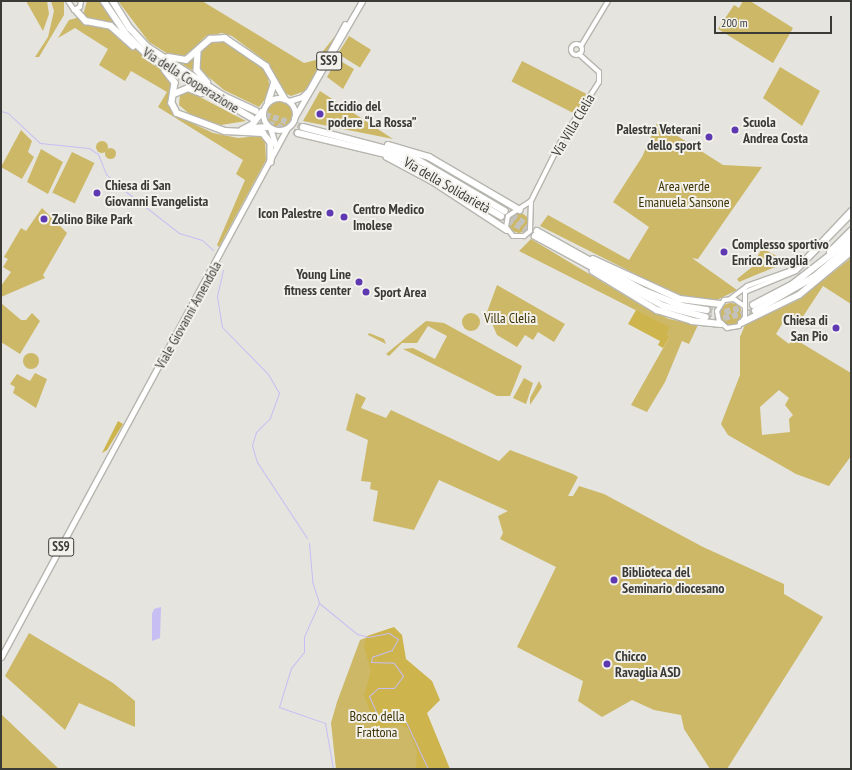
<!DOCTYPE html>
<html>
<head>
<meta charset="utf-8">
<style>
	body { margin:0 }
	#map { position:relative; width:852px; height:770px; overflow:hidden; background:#e5e4de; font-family:"PT Sans Narrow",sans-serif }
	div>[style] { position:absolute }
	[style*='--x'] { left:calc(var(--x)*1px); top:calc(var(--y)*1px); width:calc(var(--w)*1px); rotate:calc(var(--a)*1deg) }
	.green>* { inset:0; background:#ccb867; transform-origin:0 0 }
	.round { border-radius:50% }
	.forest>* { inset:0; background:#cdb44c }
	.water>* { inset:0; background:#c7bef4 }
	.stream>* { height:1px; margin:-0.5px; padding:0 0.5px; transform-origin:0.5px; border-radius:0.5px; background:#c7bef4 }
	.trunk-tunnel>* { height:5.5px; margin-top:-2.75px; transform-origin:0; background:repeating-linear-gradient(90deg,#c3c2bd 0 5.5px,transparent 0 8.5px) }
	.roads { filter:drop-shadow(1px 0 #b6b5af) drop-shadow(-1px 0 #b6b5af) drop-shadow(0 1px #b6b5af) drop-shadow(0 -1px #b6b5af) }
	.tertiary>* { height:4px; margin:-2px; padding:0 2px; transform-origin:2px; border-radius:2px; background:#fff }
	.tertiary>.ring { margin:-2px; padding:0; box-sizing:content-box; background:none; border:4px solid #fff; border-radius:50% }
	.primary>* { height:5px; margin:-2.5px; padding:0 2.5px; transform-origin:2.5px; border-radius:2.5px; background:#fff }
	.primary>.ring { margin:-2.5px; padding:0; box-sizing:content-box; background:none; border:5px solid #fff; border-radius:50% }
	.trunk>* { height:5.5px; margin:-2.75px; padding:0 2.75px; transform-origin:2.75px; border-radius:2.75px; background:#fff }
	.dots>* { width:11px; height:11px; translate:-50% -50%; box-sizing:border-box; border:2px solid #f3f1eb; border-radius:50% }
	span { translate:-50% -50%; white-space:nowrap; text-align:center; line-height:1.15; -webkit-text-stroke:4px #f3f1eb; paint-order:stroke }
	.shield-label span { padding:1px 3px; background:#f3f1eb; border:1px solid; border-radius:3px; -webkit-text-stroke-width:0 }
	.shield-label { font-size:13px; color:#3a3a37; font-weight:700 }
	.street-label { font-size:14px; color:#3a3a37 }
	.poi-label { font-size:14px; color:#3a3a37; font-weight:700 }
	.left { translate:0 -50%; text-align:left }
	.right { translate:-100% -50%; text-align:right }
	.park-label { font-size:14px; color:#3e3406 }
	.frame { position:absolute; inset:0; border:2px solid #3a3a37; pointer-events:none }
	.scale { position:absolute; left:714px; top:16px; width:118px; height:18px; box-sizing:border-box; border:2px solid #3a3a37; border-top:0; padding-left:5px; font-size:12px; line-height:14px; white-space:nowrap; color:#3a3a37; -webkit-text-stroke:3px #f3f1eb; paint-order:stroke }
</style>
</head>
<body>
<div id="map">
	<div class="green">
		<div style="clip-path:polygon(26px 1px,47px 1px,49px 14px,43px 31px)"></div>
		<div style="clip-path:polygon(51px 1px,64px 1px,64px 15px,39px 57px,35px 57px,48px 37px,54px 11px)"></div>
		<div style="clip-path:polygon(87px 1px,99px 1px,117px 28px,109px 21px,92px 21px,83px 15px)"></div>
		<div style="clip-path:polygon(108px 1px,138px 40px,206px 89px,145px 49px)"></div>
		<div style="clip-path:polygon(118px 1px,202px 1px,304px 63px,316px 60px,339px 31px,305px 91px,291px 96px,283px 92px,268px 63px,232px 36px,222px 33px,206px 36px,187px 55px,173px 57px,149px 42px)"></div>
		<div style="clip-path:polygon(743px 1px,750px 1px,793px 28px,773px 63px,718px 29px,734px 5px,739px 8px)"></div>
		<div style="clip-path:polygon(80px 17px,86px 24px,109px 28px,164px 72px,172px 82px,168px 101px,175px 115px,213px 133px,238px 138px,260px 136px,265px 140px,266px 160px,219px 247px,217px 245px,245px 180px,236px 174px,243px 160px,158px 107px,167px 92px,131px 71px,125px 81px,99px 65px,108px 49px,75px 28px,58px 38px,69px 20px)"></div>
		<div style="left:349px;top:36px;width:26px;height:21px;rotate:32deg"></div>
		<div style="clip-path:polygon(224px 40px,266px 70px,271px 92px,259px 107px,224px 90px,199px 69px,201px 53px,209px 42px)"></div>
		<div style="clip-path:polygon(195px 57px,197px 73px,180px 63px,188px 61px)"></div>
		<div style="clip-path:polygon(337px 59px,354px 69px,343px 89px,327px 77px)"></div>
		<div style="left:522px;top:61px;width:72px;height:23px;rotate:27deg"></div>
		<div style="clip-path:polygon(780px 67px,820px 91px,802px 126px,763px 98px)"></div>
		<div style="clip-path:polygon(320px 91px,393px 139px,303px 121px)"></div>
		<div style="clip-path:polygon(186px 92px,196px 95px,246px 121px,221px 125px,192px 116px,179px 105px,180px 95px)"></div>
		<div class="round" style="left:266px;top:101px;width:26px;height:26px"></div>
		<div style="clip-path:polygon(657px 123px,723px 165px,762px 167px,698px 259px,692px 258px,737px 290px,717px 300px,691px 300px,675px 294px,540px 226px,548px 215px,629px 260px,649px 227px,613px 202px,642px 157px)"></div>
		<div style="clip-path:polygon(21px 130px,32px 141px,28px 152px,34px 157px,22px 179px,1px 167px)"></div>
		<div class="round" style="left:96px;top:141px;width:12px;height:12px"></div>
		<div class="round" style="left:104.5px;top:147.5px;width:11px;height:11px"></div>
		<div style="clip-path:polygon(41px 149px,63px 162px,48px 194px,27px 182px)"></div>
		<div style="left:72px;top:152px;width:25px;height:45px;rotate:26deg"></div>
		<div style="clip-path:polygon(42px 208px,67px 233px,43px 275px,45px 278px,1px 297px,1px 286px,11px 272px,3px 267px,8px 259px,4px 257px,21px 228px,26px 231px)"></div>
		<div class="round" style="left:509px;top:213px;width:20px;height:20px"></div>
		<div style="clip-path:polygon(531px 239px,644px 307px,669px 319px,698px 325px,689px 344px,682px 341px,665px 382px,647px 412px,631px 405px,670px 336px,665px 334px,669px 327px,519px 251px)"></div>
		<div style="clip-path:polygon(762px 248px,787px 262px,739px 282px,737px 279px,752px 267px)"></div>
		<div style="clip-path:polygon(evenodd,851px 258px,851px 304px,823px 286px,800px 321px,790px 316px,785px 319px,776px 334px,789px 344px,793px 338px,851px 373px,851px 456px,829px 486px,796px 474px,728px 435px,721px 424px,740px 375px,740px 337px,745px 325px,798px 300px,851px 258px,779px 390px,789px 398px,785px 405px,793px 415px,789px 419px,790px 432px,762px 435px,760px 407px,779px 390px)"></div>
		<div style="clip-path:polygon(497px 285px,565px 324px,554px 342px,538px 332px,533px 340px,525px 335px,517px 347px,497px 335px,487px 312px)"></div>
		<div style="clip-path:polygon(1px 303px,21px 320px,26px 320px,32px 313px,40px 321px,20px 354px,1px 342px)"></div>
		<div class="round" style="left:720px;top:303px;width:22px;height:22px"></div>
		<div class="round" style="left:462px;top:313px;width:18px;height:18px"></div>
		<div style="clip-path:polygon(426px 321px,444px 323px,522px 366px,510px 396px,497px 396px,403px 349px,413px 348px,435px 359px,447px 336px,428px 326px,417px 343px,402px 343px,389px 356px,386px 354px)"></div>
		<div style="clip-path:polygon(369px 333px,384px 339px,386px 344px,368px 335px)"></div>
		<div class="round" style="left:23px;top:353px;width:16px;height:16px"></div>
		<div style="clip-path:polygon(35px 373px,47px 379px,36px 408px,13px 393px,15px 387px,10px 384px,17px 374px,30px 381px)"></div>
		<div style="clip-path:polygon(524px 378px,533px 383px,526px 404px,513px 398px)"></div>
		<div style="clip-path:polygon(539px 381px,542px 387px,530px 405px,530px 398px)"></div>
		<div style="clip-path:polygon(356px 393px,366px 398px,361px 408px,386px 418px,391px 410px,499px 461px,510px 450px,573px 474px,578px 477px,568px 496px,573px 496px,579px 486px,604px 494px,703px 547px,784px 584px,784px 594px,823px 617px,727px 769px,710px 769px,684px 729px,681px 715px,654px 710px,632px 700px,602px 717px,578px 701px,583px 681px,517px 647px,556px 567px,500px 539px,503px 533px,498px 516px,508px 511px,439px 480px,414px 530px,373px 521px,378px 491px,370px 489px,371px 482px,361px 481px,368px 440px,346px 430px)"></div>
		<div style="clip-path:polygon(383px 631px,400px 651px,442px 769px,336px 769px,331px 723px,337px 702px,360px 640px)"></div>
		<div style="clip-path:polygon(29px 633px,113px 683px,135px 701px,135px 727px,79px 703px,65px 730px,5px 676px)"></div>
		<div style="clip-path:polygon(1px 714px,59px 769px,1px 769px)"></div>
	</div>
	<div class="forest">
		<div style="clip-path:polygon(636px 310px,670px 327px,666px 334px,670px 336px,663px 348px,658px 345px,660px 341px,628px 324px)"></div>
		<div style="clip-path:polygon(118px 421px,123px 424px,107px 450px,102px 453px)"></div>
		<div style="clip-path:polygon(394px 627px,402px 635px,406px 659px,432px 681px,440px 700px,427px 713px,450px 769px,416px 769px,417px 751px,408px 729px,401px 725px,375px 728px,370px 723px,371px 713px,364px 696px,371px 671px,364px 646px,367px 636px)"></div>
	</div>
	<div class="water">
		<div class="round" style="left:361px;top:287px;width:10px;height:10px"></div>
		<div style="clip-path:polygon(161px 607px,160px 638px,152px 641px,152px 614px,154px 609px)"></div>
	</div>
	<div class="stream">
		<div style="--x:1;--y:111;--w:7;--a:16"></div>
		<div style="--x:8;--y:113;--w:44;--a:43.2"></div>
		<div style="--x:40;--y:143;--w:49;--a:5.8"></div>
		<div style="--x:89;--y:148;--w:11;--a:34"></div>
		<div style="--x:98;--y:154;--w:22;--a:68"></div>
		<div style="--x:106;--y:174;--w:19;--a:43"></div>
		<div style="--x:120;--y:187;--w:75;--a:37.9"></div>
		<div style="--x:179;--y:233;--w:24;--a:17"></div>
		<div style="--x:202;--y:240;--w:15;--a:42"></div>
		<div style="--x:223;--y:270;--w:27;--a:103"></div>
		<div style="--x:217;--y:296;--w:31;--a:81"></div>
		<div style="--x:222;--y:327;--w:66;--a:45.6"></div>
		<div style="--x:268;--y:374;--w:22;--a:60"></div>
		<div style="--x:279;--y:393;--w:27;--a:110"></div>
		<div style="--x:270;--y:418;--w:20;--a:135"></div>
		<div style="--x:256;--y:432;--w:14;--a:107"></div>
		<div style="--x:252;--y:445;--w:18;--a:74"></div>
		<div style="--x:257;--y:462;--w:91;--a:56.7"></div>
		<div style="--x:309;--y:543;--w:38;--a:85"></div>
		<div style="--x:312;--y:581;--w:23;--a:72"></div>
		<div style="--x:319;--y:603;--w:49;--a:39.2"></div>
		<div style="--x:357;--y:634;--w:11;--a:15"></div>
		<div style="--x:368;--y:637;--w:21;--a:-11"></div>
		<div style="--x:389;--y:633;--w:11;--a:34"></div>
		<div style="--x:398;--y:639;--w:13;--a:119"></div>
		<div style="--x:392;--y:650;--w:21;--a:161"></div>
		<div style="--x:372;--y:657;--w:5;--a:101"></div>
		<div style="--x:371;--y:662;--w:23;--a:2"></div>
		<div style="--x:394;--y:663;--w:16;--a:55"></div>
		<div style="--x:403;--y:676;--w:15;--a:127"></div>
		<div style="--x:394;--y:688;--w:16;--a:180"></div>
		<div style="--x:378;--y:688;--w:12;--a:138"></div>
		<div style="--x:369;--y:696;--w:27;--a:66"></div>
		<div style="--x:380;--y:721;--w:26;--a:2"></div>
		<div style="--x:406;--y:722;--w:52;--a:64.9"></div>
		<div style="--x:319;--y:603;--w:36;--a:114"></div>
		<div style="--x:304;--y:636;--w:16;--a:90"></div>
		<div style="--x:304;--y:652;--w:21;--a:129"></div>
		<div style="--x:291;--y:668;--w:41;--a:107.1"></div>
		<div style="--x:279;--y:707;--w:49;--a:19.2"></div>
		<div style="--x:325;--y:723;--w:47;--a:80.1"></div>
	</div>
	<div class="trunk-tunnel">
		<div style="--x:257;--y:112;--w:48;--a:18.1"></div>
		<div style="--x:253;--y:118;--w:47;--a:18.4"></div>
		<div style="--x:505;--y:211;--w:38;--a:32"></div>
		<div style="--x:501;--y:216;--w:39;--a:30"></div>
		<div style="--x:707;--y:310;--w:18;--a:6"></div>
		<div style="--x:725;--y:312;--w:29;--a:-14"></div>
		<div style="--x:706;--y:317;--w:18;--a:3"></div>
		<div style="--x:724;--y:318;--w:32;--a:-13"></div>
	</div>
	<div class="roads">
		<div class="tertiary">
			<div style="--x:68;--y:1;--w:11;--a:56"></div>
			<div style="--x:74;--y:10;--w:7;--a:-27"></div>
			<div style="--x:80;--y:7;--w:6;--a:-81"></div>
			<div class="ring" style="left:570.5px;top:43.5px;width:7px;height:7px"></div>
			<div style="--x:581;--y:46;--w:52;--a:-59"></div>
			<div style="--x:531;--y:201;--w:30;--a:92"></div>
			<div style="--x:530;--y:231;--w:8;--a:140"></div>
			<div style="--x:524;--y:236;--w:11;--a:180"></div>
			<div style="--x:513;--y:236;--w:11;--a:-128"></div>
			<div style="--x:506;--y:227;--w:11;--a:-80"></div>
			<div style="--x:508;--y:216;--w:27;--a:-33"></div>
			<div style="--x:531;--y:201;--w:67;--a:-63.4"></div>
			<div style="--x:561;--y:141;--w:70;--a:-57.2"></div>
			<div style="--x:599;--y:82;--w:10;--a:-90"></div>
			<div style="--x:599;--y:72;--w:27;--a:-138"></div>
			<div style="--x:803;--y:261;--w:70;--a:-46.7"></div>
			<div style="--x:730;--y:299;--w:21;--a:-37"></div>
			<div style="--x:747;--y:286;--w:48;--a:-19.6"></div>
			<div style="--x:744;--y:306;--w:12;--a:-145"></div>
			<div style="--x:734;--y:299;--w:10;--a:174"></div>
			<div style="--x:724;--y:300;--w:13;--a:122"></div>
			<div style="--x:717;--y:311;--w:10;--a:79"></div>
			<div style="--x:719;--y:321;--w:11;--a:41"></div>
			<div style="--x:727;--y:328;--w:12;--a:-9"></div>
			<div style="--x:739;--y:326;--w:11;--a:-56"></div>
			<div style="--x:745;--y:317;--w:25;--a:-90"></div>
			<div style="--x:745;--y:292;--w:55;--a:-22.4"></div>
			<div style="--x:796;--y:271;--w:78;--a:-45.5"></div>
		</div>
		<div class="primary">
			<div class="ring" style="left:263px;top:98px;width:27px;height:27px"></div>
			<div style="--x:289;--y:101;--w:14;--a:-17"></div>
			<div style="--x:302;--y:97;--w:10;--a:-45"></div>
			<div style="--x:309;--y:90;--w:75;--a:-61.4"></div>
			<div style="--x:294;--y:118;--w:135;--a:-59.8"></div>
			<div style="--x:270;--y:128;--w:20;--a:72"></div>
			<div style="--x:1;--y:657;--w:601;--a:-61.6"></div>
		</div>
		<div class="trunk">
			<div style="--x:104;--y:1;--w:41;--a:55.9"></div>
			<div style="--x:127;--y:35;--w:33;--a:44"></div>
			<div style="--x:151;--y:58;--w:117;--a:30.7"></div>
			<div style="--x:113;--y:1;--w:32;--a:58"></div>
			<div style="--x:130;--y:28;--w:26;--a:47"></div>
			<div style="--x:148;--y:47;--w:90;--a:32.8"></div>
			<div style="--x:224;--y:96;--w:35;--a:25"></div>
			<div style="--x:76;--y:10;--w:15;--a:48"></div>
			<div style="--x:86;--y:21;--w:25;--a:11"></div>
			<div style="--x:111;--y:26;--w:30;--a:42"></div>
			<div style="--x:198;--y:52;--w:18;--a:93"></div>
			<div style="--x:197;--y:70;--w:16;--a:50"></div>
			<div style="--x:168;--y:57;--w:18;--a:9"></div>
			<div style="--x:186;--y:60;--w:32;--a:-41"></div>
			<div style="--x:210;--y:39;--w:15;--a:-4"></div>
			<div style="--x:225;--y:38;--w:50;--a:34.3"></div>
			<div style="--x:266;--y:66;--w:38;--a:60"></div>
			<div style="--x:165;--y:70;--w:16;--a:52"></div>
			<div style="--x:175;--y:83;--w:20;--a:99"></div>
			<div style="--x:172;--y:103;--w:11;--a:63"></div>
			<div style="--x:177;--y:113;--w:51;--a:20.6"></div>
			<div style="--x:225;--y:131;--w:38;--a:3"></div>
			<div style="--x:263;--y:133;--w:13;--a:51"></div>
			<div style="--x:271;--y:143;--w:19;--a:90"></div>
			<div style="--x:174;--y:94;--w:15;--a:-23"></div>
			<div style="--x:188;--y:88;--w:14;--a:21"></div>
			<div style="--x:268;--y:102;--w:19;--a:-72"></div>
			<div style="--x:303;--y:127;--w:111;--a:14.7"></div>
			<div style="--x:410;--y:155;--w:110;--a:30.5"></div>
			<div style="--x:250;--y:128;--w:18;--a:-3"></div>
			<div style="--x:242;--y:130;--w:11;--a:-27"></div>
			<div style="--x:252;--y:125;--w:16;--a:-52"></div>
			<div style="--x:298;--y:133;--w:107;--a:13.5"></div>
			<div style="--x:402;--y:158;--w:115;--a:30.4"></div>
			<div style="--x:388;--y:145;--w:43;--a:16.3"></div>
			<div style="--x:429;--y:157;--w:105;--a:30.2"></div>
			<div style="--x:387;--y:157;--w:53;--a:28"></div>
			<div style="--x:434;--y:182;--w:87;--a:33.3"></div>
			<div style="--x:537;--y:231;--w:124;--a:29.1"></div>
			<div style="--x:645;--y:291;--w:40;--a:22"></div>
			<div style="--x:682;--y:306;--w:25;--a:9"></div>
			<div style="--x:535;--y:236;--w:147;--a:28.5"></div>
			<div style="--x:664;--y:306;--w:43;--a:14.7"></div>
			<div style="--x:830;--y:252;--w:30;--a:-45"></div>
			<div style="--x:593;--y:259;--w:96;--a:24.7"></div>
			<div style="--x:680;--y:299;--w:40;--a:7.1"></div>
			<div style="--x:593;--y:271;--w:75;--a:31.4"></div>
			<div style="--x:657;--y:310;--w:37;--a:17"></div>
			<div style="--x:692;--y:321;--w:29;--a:6"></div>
			<div style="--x:753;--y:305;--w:45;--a:-27.7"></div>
			<div style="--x:793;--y:284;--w:73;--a:-37.8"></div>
			<div style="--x:755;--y:311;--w:68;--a:-30"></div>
			<div style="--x:814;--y:277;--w:49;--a:-40.9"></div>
			<div style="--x:741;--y:323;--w:64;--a:-25.8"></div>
			<div style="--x:799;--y:295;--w:67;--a:-39.6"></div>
		</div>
	</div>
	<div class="dots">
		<div style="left:320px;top:114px;background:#5e39b1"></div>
		<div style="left:735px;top:130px;background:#5e39b1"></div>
		<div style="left:709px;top:137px;background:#5e39b1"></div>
		<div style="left:97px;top:193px;background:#5e39b1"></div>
		<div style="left:330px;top:213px;background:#5e39b1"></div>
		<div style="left:344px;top:217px;background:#5e39b1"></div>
		<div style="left:44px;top:219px;background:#5e39b1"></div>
		<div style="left:724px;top:252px;background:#5e39b1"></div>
		<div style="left:359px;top:282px;background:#5e39b1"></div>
		<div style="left:366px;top:292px;background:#5e39b1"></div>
		<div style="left:836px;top:328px;background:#5e39b1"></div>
		<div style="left:614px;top:580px;background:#5e39b1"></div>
		<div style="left:607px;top:664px;background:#5e39b1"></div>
	</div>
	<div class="shield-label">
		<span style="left:329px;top:61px">SS9</span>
		<span style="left:61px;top:547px">SS9</span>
	</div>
	<div class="street-label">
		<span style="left:191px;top:80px;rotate:32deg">Via della Cooperazione</span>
		<span style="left:573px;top:125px;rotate:-59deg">Via Villa Clelia</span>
		<span style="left:447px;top:185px;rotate:30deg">Via della Solidarietà</span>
		<span style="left:188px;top:315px;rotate:-61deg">Viale Giovanni Amendola</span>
	</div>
	<div class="poi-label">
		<span class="left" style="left:328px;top:114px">Eccidio del<br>podere “La Rossa”</span>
		<span class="left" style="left:743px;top:130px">Scuola<br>Andrea Costa</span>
		<span class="right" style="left:701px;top:137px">Palestra Veterani<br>dello sport</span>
		<span class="left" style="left:105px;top:193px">Chiesa di San<br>Giovanni Evangelista</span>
		<span class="left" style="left:353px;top:217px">Centro Medico<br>Imolese</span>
		<span class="right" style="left:322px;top:213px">Icon Palestre</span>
		<span class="left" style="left:52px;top:219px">Zolino Bike Park</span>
		<span class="left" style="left:732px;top:252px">Complesso sportivo<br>Enrico Ravaglia</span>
		<span class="right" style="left:351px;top:282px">Young Line<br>fitness center</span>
		<span class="left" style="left:374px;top:292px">Sport Area</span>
		<span class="right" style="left:828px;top:328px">Chiesa di<br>San Pio</span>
		<span class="left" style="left:622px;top:580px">Biblioteca del<br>Seminario diocesano</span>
		<span class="left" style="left:615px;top:664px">Chicco<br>Ravaglia ASD</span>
	</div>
	<div class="park-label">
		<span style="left:684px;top:194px">Area verde<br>Emanuela Sansone</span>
		<span style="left:510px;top:318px">Villa Clelia</span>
		<span style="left:377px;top:724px">Bosco della<br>Frattona</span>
	</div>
	<div class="frame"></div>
	<div class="scale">200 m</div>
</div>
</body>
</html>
